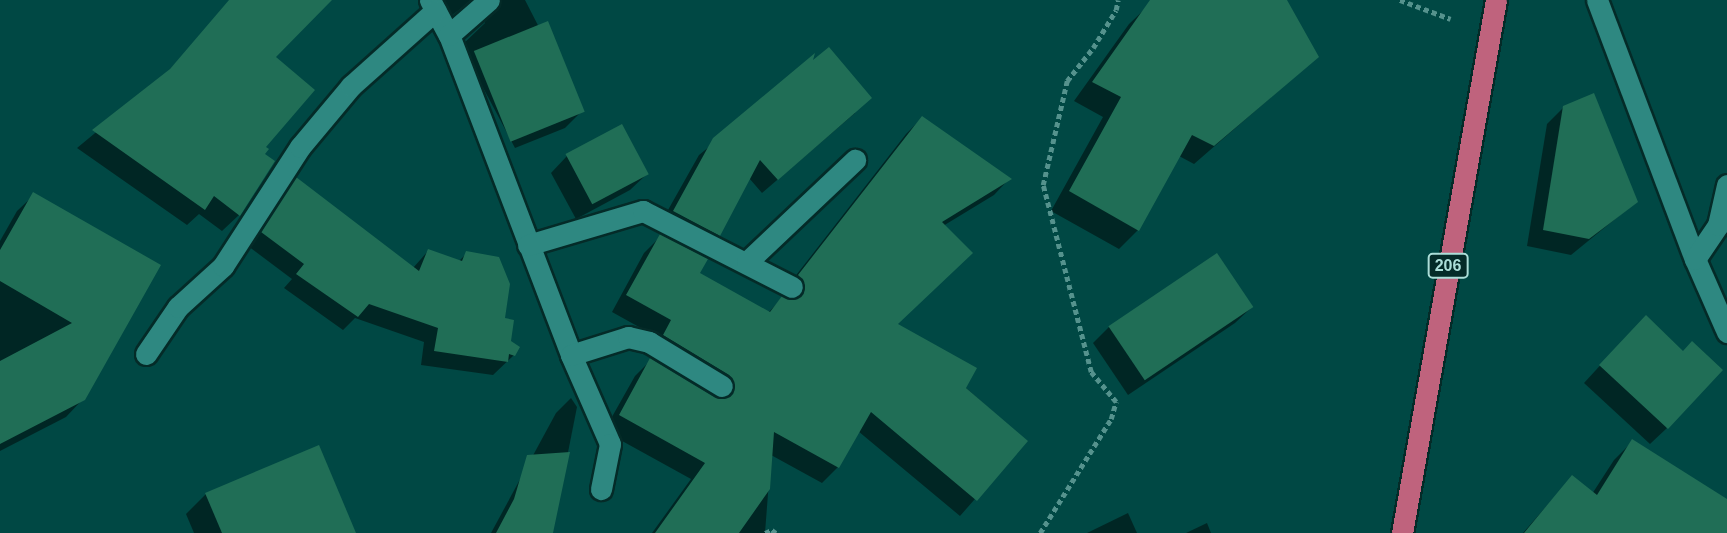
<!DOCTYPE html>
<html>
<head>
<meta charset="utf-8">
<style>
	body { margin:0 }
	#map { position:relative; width:1727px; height:533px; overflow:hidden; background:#004844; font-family:Helvetica,sans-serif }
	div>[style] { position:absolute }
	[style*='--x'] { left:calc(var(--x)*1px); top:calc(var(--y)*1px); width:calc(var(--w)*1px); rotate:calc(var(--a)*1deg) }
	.shadow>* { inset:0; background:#0007 }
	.building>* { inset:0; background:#206e56; transform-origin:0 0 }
	.path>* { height:4.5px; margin-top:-2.25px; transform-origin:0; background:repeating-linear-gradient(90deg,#55928d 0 5px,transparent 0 8.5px) }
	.roads { filter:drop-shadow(2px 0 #042b28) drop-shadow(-2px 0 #042b28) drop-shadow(0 2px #042b28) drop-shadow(0 -2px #042b28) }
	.minor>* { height:21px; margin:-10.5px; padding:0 10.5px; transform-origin:10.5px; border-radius:10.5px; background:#2e8881 }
	.trunk>* { height:21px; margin:-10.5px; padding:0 10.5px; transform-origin:10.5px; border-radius:10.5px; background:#bf637d }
	span { translate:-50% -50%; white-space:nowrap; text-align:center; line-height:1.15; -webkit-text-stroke:5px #042b28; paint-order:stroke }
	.shield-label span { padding:2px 5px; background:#042b28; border:2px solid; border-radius:5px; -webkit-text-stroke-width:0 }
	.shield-label { font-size:16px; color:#abded8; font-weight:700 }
</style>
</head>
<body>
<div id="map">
	<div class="shadow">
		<div style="clip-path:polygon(233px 0,330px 0,273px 57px,264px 147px,239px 215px,222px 231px,199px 214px,187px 225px,77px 148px,164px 76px)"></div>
		<div style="clip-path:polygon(437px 0,525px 0,582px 111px,565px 128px,515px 148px,461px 46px,485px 23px,483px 8px,468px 3px,447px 19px)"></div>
		<div style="clip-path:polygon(1161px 0,1285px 0,1317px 57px,1194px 164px,1179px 156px,1138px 230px,1119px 249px,1051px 211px,1103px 117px,1074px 101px,1129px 24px,1149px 5px)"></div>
		<div style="clip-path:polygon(810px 65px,855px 113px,762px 193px,749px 178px,719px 235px,704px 249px,659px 226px,699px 155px)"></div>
		<div style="clip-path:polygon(1564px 107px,1636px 202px,1571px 255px,1527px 246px,1547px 124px)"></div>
		<div style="clip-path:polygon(922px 118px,1009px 179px,994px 195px,943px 226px,895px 325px,1026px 441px,960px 516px,858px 431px,838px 467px,822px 483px,771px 455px,765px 533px,652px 533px,691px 479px,604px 431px,635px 376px,651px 360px,718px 401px,713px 391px,657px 337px,612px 312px,644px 253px,660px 237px,698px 274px,768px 313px,782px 298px,788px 300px,783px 292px,906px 134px)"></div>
		<div style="clip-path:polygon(567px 156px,647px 174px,630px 190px,576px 219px,551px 173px)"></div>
		<div style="clip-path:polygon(296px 180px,413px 268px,428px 251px,459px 261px,467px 253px,503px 320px,514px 355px,493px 375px,421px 365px,424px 342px,355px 318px,343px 330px,284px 288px,292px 279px,248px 246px,282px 194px)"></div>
		<div style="clip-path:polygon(34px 195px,159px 266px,83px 399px,66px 417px,0 451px,0 241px,17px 211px)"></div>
		<div style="clip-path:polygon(1252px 307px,1235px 323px,1128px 395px,1093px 343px,1109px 327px)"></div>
		<div style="clip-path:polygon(1629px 334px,1667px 428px,1650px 444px,1584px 383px)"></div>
		<div style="clip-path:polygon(571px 398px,577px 407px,552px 533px,491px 533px,556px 413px)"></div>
		<div style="clip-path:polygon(1633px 441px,1727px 501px,1727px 515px,1716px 533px,1523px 533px,1572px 477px,1592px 494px,1614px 460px)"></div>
		<div style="clip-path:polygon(206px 494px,354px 533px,194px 533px,186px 514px)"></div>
		<div style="clip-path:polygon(1128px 513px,1137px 533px,1087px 533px)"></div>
		<div style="clip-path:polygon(1207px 523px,1211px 533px,1186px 533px)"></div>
	</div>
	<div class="building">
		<div style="clip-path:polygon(229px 0,332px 0,276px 57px,315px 90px,266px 147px,269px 149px,265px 154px,275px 161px,240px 216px,214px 196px,205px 210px,92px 130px,170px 69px)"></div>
		<div style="clip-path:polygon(1150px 0,1287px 0,1319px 57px,1214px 146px,1192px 135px,1139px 231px,1069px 191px,1121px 97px,1092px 82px)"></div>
		<div style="left:548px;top:21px;width:98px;height:80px;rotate:68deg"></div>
		<div style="clip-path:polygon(829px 47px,872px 98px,778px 180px,760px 160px,720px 236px,673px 211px,713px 138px,815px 53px,813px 60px)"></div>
		<div style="clip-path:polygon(1594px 93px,1638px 202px,1589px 239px,1543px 230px,1563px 106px)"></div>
		<div style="clip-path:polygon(922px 116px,1012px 179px,942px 222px,973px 253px,898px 324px,977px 368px,966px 388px,1028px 441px,977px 501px,871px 412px,839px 468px,774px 432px,770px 489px,739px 533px,655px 533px,705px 463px,619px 415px,650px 358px,716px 398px,729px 397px,735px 386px,729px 375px,663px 335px,671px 320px,626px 295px,660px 234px,708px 259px,700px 273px,770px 312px,782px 296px,793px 300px,803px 294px,805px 286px,798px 275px)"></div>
		<div style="left:622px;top:124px;width:57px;height:64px;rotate:62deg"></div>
		<div style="clip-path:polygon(296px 177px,419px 271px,428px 249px,462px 261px,466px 251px,499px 257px,510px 284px,505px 318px,514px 320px,511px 341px,520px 347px,515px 356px,509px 354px,508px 362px,434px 351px,438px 328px,369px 304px,358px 317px,296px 274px,304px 264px,261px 232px)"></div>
		<div style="clip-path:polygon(33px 192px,161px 265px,85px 400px,0 444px,0 361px,72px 323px,0 281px,0 250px)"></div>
		<div style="left:1217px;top:253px;width:65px;height:131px;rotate:56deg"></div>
		<div style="clip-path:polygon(1646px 315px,1683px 351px,1692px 341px,1723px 370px,1668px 429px,1599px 365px)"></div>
		<div style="clip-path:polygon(1632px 439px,1727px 499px,1727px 533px,1524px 533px,1572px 475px,1597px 495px)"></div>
		<div style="clip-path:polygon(319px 445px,356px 533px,222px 533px,205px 493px)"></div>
		<div style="clip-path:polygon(570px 452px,553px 533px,496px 533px,514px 499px,527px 455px)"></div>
	</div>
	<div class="path">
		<div style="--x:1400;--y:0;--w:54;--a:20.4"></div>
		<div style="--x:765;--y:533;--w:8;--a:-23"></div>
		<div style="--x:772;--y:530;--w:5;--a:37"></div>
		<div style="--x:1040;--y:533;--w:134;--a:-58.1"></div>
		<div style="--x:1111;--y:419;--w:18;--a:-74"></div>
		<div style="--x:1116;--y:402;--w:39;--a:-130"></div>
		<div style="--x:1091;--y:372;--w:193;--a:-104.4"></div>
		<div style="--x:1043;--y:185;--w:107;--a:-77"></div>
		<div style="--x:1067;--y:81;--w:42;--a:-51.8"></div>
		<div style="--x:1093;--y:48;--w:44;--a:-58.8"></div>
		<div style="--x:1116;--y:10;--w:10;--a:-79"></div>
	</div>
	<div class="roads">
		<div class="minor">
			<div style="--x:430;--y:0;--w:40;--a:62"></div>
			<div style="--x:449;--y:35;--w:342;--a:69.1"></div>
			<div style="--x:571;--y:355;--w:97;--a:66.3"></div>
			<div style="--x:610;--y:444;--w:46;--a:101.3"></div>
			<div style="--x:1597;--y:0;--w:277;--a:69.3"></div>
			<div style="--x:1695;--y:259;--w:80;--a:66.3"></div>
			<div style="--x:449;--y:35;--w:53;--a:-41.2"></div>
			<div style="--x:528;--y:245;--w:120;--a:-16.5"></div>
			<div style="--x:643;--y:211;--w:167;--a:27"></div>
			<div style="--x:1695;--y:259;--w:41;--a:-55.9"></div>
			<div style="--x:1718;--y:225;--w:41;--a:-77.3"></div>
			<div style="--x:747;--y:262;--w:149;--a:-43.4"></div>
			<div style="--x:146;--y:354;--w:57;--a:-55.8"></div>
			<div style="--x:178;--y:307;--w:61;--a:-42.3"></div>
			<div style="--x:223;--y:266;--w:142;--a:-57.1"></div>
			<div style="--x:300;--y:147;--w:80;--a:-50.1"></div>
			<div style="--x:351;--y:86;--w:113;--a:-41.8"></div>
			<div style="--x:571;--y:355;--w:60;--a:-17.5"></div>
			<div style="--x:628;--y:337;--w:22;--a:13"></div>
			<div style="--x:649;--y:342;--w:85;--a:31.1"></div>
		</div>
		<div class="trunk">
			<div style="--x:1402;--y:533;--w:541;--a:-80"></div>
		</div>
	</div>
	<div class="shield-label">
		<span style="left:1448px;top:266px">206</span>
	</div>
</div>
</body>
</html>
